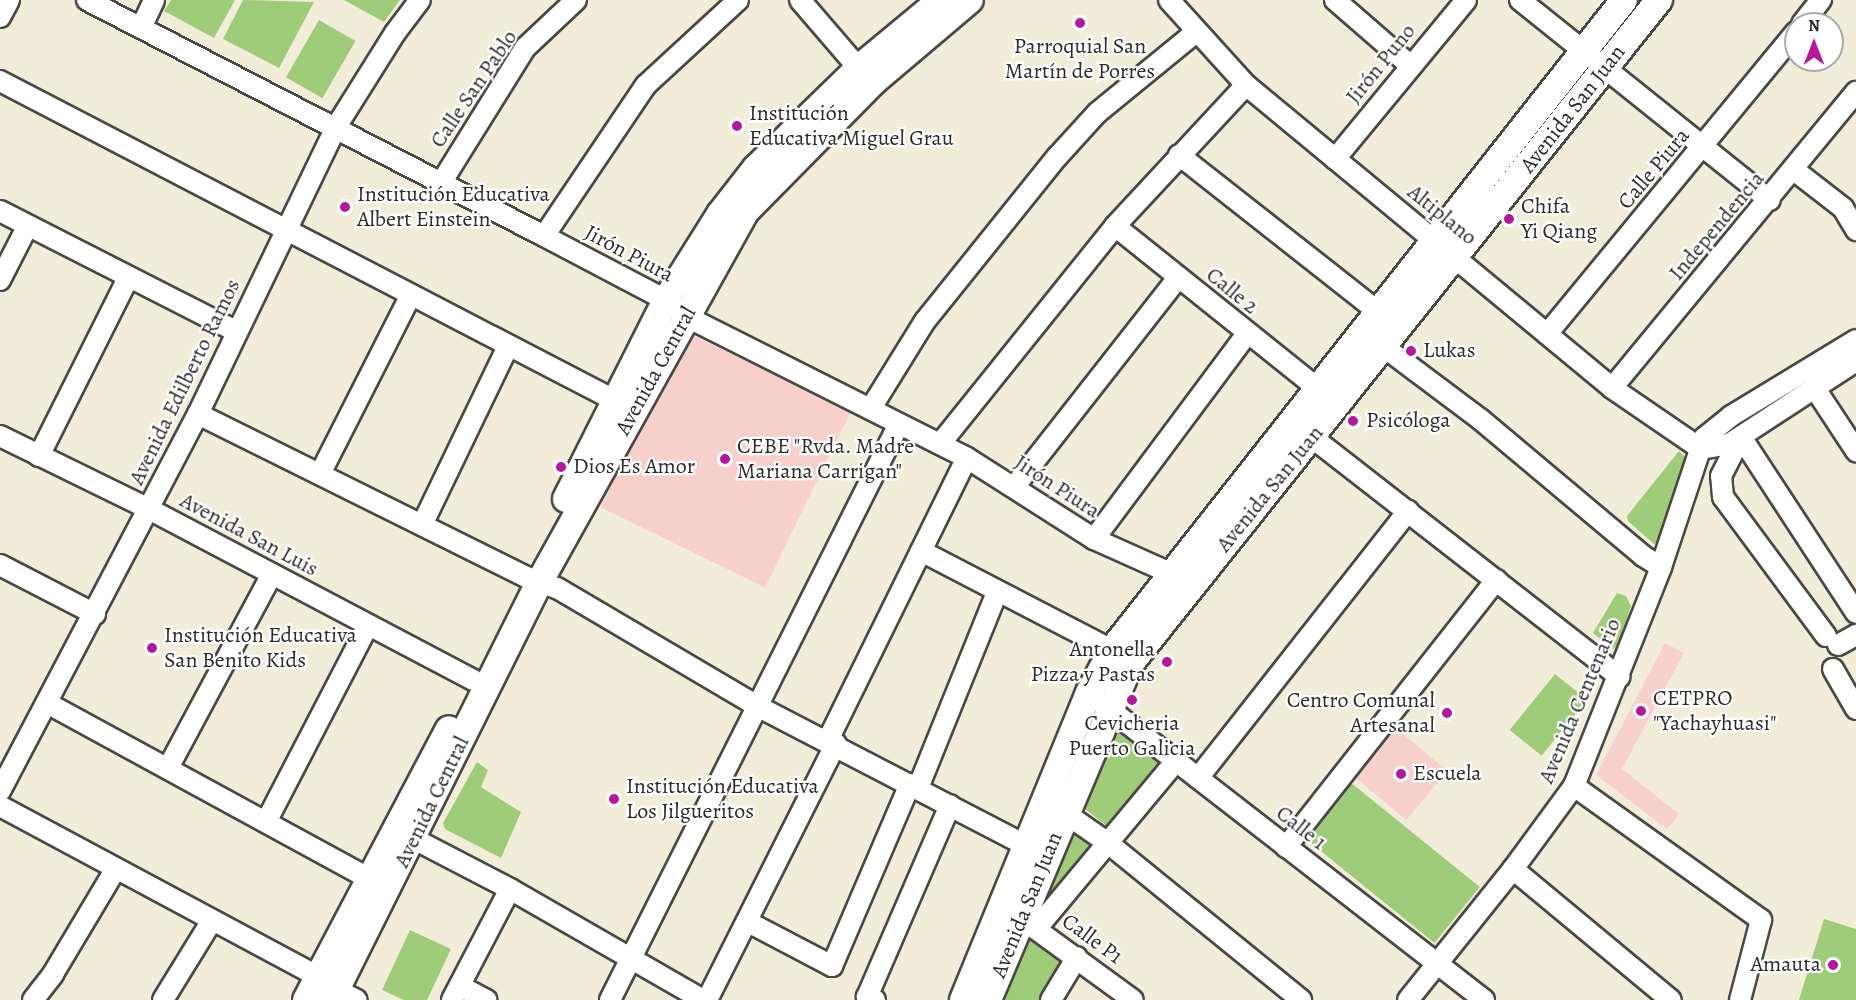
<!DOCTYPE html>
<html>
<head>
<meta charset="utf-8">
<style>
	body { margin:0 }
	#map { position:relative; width:1856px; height:1000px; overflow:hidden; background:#f2edd8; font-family:Alegreya,serif }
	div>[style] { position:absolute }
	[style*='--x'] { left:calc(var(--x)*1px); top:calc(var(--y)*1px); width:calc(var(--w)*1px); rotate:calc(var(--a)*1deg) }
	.built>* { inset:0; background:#f7d0cc; transform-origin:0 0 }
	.green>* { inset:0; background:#9fcc79; transform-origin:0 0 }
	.roads { filter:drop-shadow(2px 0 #494845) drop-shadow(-2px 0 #494845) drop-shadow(0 2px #494845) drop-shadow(0 -2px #494845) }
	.minor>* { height:20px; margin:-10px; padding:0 10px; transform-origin:10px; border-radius:10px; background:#fff }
	.major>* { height:26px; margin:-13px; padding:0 13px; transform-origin:13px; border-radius:13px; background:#fff }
	.dots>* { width:16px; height:16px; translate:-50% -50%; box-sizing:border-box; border:3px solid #fff; border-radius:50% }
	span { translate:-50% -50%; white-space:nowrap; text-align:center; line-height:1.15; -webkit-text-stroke:4.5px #fff; paint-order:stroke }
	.poi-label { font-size:22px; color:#2b2b2b }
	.left { translate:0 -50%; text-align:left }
	.right { translate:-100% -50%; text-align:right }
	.street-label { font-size:22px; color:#2b2b2b }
	.north { position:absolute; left:1784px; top:12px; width:60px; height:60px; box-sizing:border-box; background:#fff; border:2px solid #aaa; border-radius:50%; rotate:0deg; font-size:16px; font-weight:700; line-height:24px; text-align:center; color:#2b2b2b }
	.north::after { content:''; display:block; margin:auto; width:21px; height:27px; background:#b5179e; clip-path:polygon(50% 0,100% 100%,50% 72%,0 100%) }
</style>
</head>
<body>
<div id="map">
	<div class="built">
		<div style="left:686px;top:332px;width:183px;height:195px;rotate:26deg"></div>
		<div style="clip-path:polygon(1665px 643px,1684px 653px,1622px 769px,1679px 814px,1667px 829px,1596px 775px)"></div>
		<div style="left:1396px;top:728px;width:67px;height:64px;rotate:40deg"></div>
	</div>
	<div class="green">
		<div style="clip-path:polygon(171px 0,235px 0,214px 38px,164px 11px)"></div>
		<div style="clip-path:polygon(243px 0,314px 2px,279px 68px,223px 39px)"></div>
		<div style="clip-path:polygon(344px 0,400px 0,384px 22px)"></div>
		<div style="left:319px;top:20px;width:42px;height:66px;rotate:30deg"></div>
		<div style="clip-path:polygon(1679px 451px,1688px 460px,1661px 544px,1654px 544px,1628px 521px,1627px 516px)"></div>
		<div style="clip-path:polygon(1617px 593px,1626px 596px,1631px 606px,1618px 645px,1613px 649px,1593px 633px)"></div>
		<div style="left:1555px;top:674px;width:41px;height:72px;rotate:39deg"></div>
		<div style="clip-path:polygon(1114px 723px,1163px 758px,1108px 827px,1076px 802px)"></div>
		<div style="clip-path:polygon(477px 762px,488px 770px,481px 787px,521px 812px,501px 858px,445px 829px,443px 823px)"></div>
		<div style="left:1350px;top:782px;width:167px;height:72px;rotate:39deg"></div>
		<div style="clip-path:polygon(1072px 828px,1096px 842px,1036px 920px,1062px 835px)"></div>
		<div style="clip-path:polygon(1824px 919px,1856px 929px,1856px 1000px,1799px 1000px)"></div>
		<div style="clip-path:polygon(410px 930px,451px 949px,427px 1000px,404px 1000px,382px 990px)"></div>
		<div style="clip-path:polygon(1026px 937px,1037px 937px,1066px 962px,1044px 1000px,995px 1000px)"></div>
	</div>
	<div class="roads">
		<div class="minor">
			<div style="--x:87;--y:0;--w:514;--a:27.31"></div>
			<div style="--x:544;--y:236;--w:138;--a:27.7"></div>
			<div style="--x:666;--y:300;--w:27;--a:39"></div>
			<div style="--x:687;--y:317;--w:313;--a:26.7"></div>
			<div style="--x:967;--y:458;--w:151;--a:32.5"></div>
			<div style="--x:1094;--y:539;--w:89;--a:24"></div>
			<div style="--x:800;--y:0;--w:104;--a:49.3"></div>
			<div style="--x:1169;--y:0;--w:115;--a:47.8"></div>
			<div style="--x:1246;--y:85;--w:475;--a:39.6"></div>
			<div style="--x:1612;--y:388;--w:108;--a:34.4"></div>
			<div style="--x:1701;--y:449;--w:28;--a:-10"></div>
			<div style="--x:1729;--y:444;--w:152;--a:-33.2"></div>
			<div style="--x:1335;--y:0;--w:101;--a:41"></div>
			<div style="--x:1520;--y:0;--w:320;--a:38.7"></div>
			<div style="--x:0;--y:17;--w:19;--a:-62"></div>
			<div style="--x:1802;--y:24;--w:31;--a:-52"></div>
			<div style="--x:141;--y:28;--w:31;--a:-65"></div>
			<div style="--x:0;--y:81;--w:694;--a:27.45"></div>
			<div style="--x:1179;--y:155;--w:256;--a:38.2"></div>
			<div style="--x:1335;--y:159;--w:206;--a:-50.5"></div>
			<div style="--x:1794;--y:170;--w:62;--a:37.8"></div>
			<div style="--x:1843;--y:208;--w:26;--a:59"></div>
			<div style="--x:441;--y:183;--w:159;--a:-58.1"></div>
			<div style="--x:525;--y:48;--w:70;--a:-43.3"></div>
			<div style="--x:0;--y:211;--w:266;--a:27"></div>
			<div style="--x:1115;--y:226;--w:263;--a:38.7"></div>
			<div style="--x:544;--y:236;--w:182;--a:-56"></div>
			<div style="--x:646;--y:85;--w:125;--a:-42.7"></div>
			<div style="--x:0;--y:280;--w:59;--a:-63"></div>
			<div style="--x:1547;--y:334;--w:391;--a:-50.5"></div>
			<div style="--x:1384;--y:347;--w:120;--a:36.9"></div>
			<div style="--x:1480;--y:419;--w:213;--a:40"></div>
			<div style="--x:1643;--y:556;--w:21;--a:31"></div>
			<div style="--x:1814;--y:387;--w:77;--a:56.7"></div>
			<div style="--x:1612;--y:388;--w:384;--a:-50.5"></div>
			<div style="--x:871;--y:408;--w:102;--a:-58.2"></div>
			<div style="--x:925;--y:321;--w:211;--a:-51.2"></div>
			<div style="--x:1057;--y:157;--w:59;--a:-47.7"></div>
			<div style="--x:1097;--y:113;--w:128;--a:-39.3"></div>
			<div style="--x:198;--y:414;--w:366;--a:26.4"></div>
			<div style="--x:526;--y:577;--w:33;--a:20"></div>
			<div style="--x:557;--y:588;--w:232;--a:30.5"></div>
			<div style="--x:757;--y:706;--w:302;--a:27.4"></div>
			<div style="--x:1300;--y:428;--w:405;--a:37.9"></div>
			<div style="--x:0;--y:436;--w:166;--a:26.1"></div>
			<div style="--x:149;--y:509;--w:367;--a:27.8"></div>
			<div style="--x:940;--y:444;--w:280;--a:-51.2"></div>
			<div style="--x:1115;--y:226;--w:192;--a:-47.1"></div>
			<div style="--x:39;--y:456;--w:199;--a:-63.4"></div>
			<div style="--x:320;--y:474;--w:201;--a:-63.1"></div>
			<div style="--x:1014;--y:487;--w:266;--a:-51.9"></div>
			<div style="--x:422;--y:525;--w:199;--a:-64.3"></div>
			<div style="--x:1094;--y:539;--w:256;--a:-53.3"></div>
			<div style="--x:921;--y:551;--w:215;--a:27.4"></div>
			<div style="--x:0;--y:565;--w:107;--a:27.3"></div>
			<div style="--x:1826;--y:636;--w:173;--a:-126.5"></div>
			<div style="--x:1723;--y:497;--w:21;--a:-95"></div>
			<div style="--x:1721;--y:476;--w:44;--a:-62.9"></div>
			<div style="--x:1741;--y:437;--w:210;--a:56.8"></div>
			<div style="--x:1838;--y:645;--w:21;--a:-29"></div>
			<div style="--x:1833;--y:669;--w:46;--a:60.1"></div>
			<div style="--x:1100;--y:702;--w:486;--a:37.8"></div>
			<div style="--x:47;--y:703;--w:370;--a:28.6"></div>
			<div style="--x:828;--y:740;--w:314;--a:-63.8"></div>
			<div style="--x:168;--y:768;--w:220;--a:-61.8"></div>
			<div style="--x:1198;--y:778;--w:340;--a:-51.8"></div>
			<div style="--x:1574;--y:786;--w:230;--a:35.6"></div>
			<div style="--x:1761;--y:920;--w:83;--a:104.7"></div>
			<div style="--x:918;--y:788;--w:211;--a:-68"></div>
			<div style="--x:0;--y:791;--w:426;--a:-62.3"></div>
			<div style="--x:198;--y:414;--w:318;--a:-64.3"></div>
			<div style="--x:336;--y:127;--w:111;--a:-57.9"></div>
			<div style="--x:395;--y:33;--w:41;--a:-52.9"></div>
			<div style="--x:0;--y:806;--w:364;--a:28.2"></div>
			<div style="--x:1056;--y:807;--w:63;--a:34.7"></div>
			<div style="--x:1108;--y:843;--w:249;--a:39.1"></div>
			<div style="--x:266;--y:822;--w:222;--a:-62.6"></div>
			<div style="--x:414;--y:839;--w:108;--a:27.5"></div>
			<div style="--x:510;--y:889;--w:223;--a:29.9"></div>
			<div style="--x:1286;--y:847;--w:340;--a:-51.8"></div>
			<div style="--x:1513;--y:869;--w:205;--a:39.7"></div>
			<div style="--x:748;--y:922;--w:95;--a:27.6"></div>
			<div style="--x:832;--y:966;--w:198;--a:-66.8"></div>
			<div style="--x:1026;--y:922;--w:132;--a:36.1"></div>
			<div style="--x:1036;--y:929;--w:219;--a:-50.2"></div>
			<div style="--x:460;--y:986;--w:30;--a:28"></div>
			<div style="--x:337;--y:990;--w:22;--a:27"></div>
			<div style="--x:33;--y:1000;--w:33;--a:-52"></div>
			<div style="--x:53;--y:974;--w:121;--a:-59.2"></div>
			<div style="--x:163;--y:1000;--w:92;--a:-58.4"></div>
			<div style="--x:452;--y:1000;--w:125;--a:-62.4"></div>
			<div style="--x:610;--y:1000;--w:644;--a:-63.36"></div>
			<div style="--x:707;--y:1000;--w:287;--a:-63.3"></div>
			<div style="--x:875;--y:1000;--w:9;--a:-159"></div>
			<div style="--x:867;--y:997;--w:209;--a:-66.6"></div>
			<div style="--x:1051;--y:1000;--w:50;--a:-58.8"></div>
			<div style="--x:1408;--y:1000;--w:168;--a:-51.3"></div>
			<div style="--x:1513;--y:869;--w:103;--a:-53.7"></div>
			<div style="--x:1574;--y:786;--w:236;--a:-68.3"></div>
			<div style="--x:1661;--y:567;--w:136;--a:-71.6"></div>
			<div style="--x:1704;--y:438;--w:35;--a:-39"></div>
			<div style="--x:1731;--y:416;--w:146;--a:-31.3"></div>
		</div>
		<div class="major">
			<div style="--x:566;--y:499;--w:223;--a:-63.3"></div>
			<div style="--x:666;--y:300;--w:102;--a:-57.9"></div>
			<div style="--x:720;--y:214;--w:58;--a:-52"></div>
			<div style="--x:756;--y:168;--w:144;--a:-44.2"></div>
			<div style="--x:859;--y:68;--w:107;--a:-39.7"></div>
			<div style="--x:306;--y:1000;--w:306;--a:-62.2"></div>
			<div style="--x:331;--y:1000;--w:468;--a:-63.5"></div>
			<div style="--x:540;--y:581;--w:422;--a:-60.9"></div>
			<div style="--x:745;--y:212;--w:181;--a:-45.4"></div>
			<div style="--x:872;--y:83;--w:128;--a:-40.3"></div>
			<div style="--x:963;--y:1000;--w:332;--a:-67.7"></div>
			<div style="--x:1089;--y:693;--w:49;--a:-61.9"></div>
			<div style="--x:1112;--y:650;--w:827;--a:-51.77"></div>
			<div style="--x:988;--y:1000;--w:365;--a:-67.1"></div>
			<div style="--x:1130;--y:664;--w:849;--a:-51.46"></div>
		</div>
	</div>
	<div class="dots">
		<div style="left:1080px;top:23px;background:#b5179e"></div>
		<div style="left:737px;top:126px;background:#b5179e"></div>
		<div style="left:345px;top:207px;background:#b5179e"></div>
		<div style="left:1509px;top:219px;background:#b5179e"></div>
		<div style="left:1411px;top:351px;background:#b5179e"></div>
		<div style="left:1353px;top:421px;background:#b5179e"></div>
		<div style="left:725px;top:459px;background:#b5179e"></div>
		<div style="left:561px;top:467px;background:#b5179e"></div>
		<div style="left:152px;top:648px;background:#b5179e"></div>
		<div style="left:1167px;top:662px;background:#b5179e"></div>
		<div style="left:1132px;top:700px;background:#b5179e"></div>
		<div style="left:1641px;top:711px;background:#b5179e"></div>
		<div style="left:1447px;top:713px;background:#b5179e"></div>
		<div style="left:1401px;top:774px;background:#b5179e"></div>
		<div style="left:614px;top:799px;background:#b5179e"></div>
		<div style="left:1833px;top:965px;background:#b5179e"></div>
	</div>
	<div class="poi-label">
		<span style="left:1080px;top:59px">Parroquial San<br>Martín de Porres</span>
		<span class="left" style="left:749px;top:126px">Institución<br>Educativa Miguel Grau</span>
		<span class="left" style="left:357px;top:207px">Institución Educativa<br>Albert Einstein</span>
		<span class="left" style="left:1521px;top:219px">Chifa<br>Yi Qiang</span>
		<span class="left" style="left:1423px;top:351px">Lukas</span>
		<span class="left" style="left:1366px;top:421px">Psicóloga</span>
		<span class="left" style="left:737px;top:459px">CEBE "Rvda. Madre<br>Mariana Carrigan"</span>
		<span class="left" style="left:573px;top:467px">Dios Es Amor</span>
		<span class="left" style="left:164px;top:648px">Institución Educativa<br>San Benito Kids</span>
		<span class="right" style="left:1155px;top:662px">Antonella<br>Pizza y Pastas</span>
		<span class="left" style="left:1653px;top:711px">CETPRO<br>"Yachayhuasi"</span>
		<span class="right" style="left:1435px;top:713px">Centro Comunal<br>Artesanal</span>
		<span style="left:1132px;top:736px">Cevicheria<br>Puerto Galicia</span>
		<span class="left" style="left:1413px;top:774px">Escuela</span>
		<span class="left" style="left:626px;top:799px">Institución Educativa<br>Los Jilgueritos</span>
		<span class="right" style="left:1821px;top:965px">Amauta</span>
	</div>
	<div class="street-label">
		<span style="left:1381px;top:64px;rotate:-51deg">Jirón Puno</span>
		<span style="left:474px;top:89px;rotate:-56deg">Calle San Pablo</span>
		<span style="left:1573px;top:109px;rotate:-52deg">Avenida San Juan</span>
		<span style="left:1654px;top:169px;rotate:-50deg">Calle Piura</span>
		<span style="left:1442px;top:215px;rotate:39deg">Altiplano</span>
		<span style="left:1717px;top:226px;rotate:-50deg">Independencia</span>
		<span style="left:629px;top:254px;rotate:28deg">Jirón Piura</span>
		<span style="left:1232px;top:291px;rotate:39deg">Calle 2</span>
		<span style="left:656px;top:371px;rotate:-61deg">Avenida Central</span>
		<span style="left:185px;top:382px;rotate:-64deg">Avenida Edilberto Ramos</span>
		<span style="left:1057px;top:487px;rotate:33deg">Jirón Piura</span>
		<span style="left:1270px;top:489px;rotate:-51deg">Avenida San Juan</span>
		<span style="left:249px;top:535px;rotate:28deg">Avenida San Luis</span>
		<span style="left:1580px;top:701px;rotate:-67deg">Avenida Centenario</span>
		<span style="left:432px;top:802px;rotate:-64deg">Avenida Central</span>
		<span style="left:1301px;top:828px;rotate:38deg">Calle 1</span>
		<span style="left:1027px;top:905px;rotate:-68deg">Avenida San Juan</span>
		<span style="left:1092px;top:939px;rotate:36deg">Calle P1</span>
	</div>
	<div class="north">N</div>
</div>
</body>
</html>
